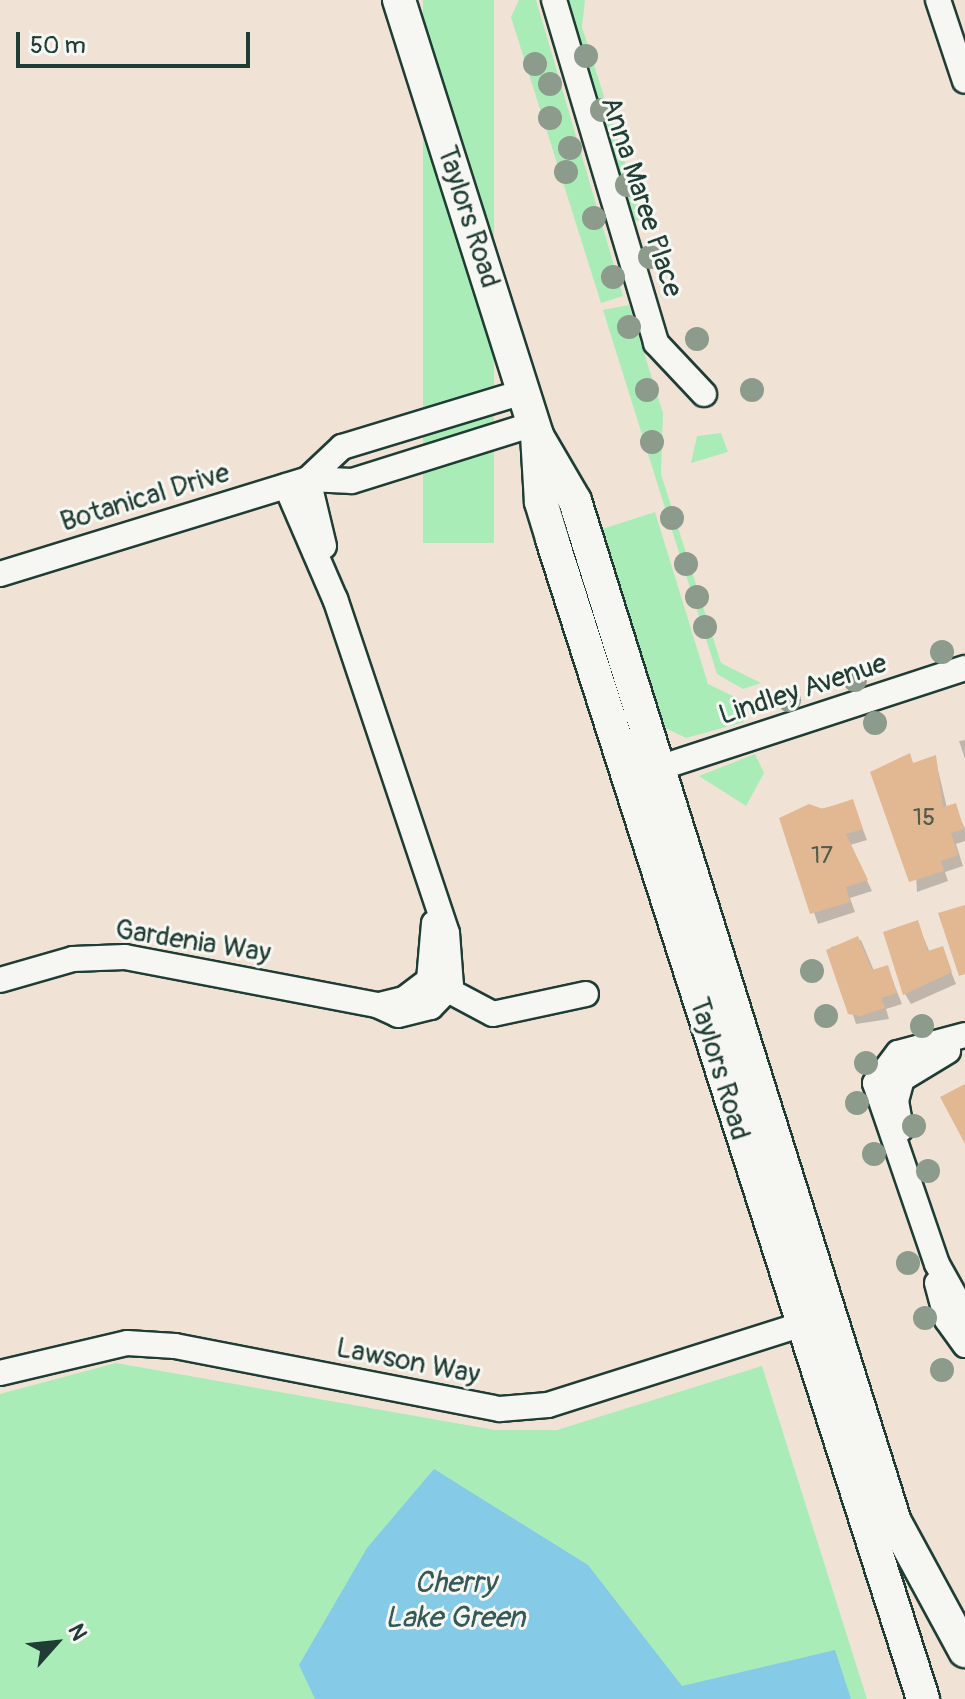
<!DOCTYPE html>
<html>
<head>
<meta charset="utf-8">
<style>
	body { margin:0 }
	#map { position:relative; width:965px; height:1699px; overflow:hidden; background:#f0e3d6; font-family:Pangolin,sans-serif }
	div>[style] { position:absolute }
	[style*='--x'] { left:calc(var(--x)*1px); top:calc(var(--y)*1px); width:calc(var(--w)*1px); rotate:calc(var(--a)*1deg) }
	.green>* { inset:0; background:#a9ecb7; transform-origin:0 0 }
	.water>* { inset:0; background:#85cae6 }
	.shadow>* { inset:0; background:#0003 }
	.building>* { inset:0; background:#e2b893 }
	.roads { filter:drop-shadow(2px 0 #1f3d34) drop-shadow(-2px 0 #1f3d34) drop-shadow(0 2px #1f3d34) drop-shadow(0 -2px #1f3d34) }
	.minor>* { height:24px; margin:-12px; padding:0 12px; transform-origin:12px; border-radius:12px; background:#f6f6f2 }
	.tertiary>* { height:32px; margin:-16px; padding:0 16px; transform-origin:16px; border-radius:16px; background:#f6f6f2 }
	.trees>* { width:24px; height:24px; margin:-12px; border-radius:50%; background:#8c9b8b }
	span { translate:-50% -50%; white-space:nowrap; text-align:center; line-height:1.15; -webkit-text-stroke:6px #f6f6f2; paint-order:stroke }
	.number-label { font-size:24px; color:#505c4c }
	.number-label span { -webkit-text-stroke-width:0 }
	.street-label { font-size:28px; color:#1f3d34 }
	.water-label { font-size:30px; color:#335958; font-style:italic }
	.north { position:absolute; left:16px; top:1603px; width:80px; height:80px; -webkit-text-stroke:6px #f6f6f2; paint-order:stroke; rotate:63deg; font-size:22px; font-weight:700; line-height:32px; text-align:center; color:#1f3d34 }
	.north::after { content:''; display:block; margin:auto; width:28px; height:36px; background:#1f3d34; clip-path:polygon(50% 0,100% 100%,50% 72%,0 100%) }
	.scale { position:absolute; left:16px; top:32px; width:234px; height:36px; box-sizing:border-box; border:4px solid #1f3d34; border-top:0; padding-left:10px; font-size:24px; line-height:28px; white-space:nowrap; color:#1f3d34; -webkit-text-stroke:6px #f6f6f2; paint-order:stroke }
</style>
</head>
<body>
<div id="map">
	<div class="green">
		<div style="left:423px;top:0;width:71px;height:543px"></div>
		<div style="clip-path:polygon(519px 0,536px 0,623px 296px,601px 303px,511px 17px)"></div>
		<div style="clip-path:polygon(568px 0,585px 0,582px 27px,643px 219px,635px 221px)"></div>
		<div style="clip-path:polygon(629px 305px,663px 413px,661px 474px,721px 663px,761px 683px,743px 689px,717px 674px,603px 310px)"></div>
		<div style="clip-path:polygon(721px 433px,728px 452px,691px 463px,697px 436px)"></div>
		<div style="clip-path:polygon(655px 512px,708px 684px,739px 699px,744px 722px,686px 738px,657px 724px,599px 530px)"></div>
		<div style="clip-path:polygon(755px 754px,764px 773px,746px 806px,699px 776px)"></div>
		<div style="clip-path:polygon(116px 1363px,495px 1430px,557px 1430px,762px 1366px,867px 1699px,0 1699px,0 1394px)"></div>
	</div>
	<div class="water">
		<div style="clip-path:polygon(434px 1469px,588px 1565px,682px 1686px,835px 1650px,851px 1699px,315px 1699px,299px 1665px,367px 1548px)"></div>
	</div>
	<div class="shadow">
		<div style="clip-path:polygon(965px 740px,965px 759px,959px 741px)"></div>
		<div style="clip-path:polygon(909px 756px,914px 764px,935px 757px,947px 808px,955px 806px,965px 829px,965px 841px,956px 844px,963px 866px,945px 872px,948px 881px,917px 892px)"></div>
		<div style="clip-path:polygon(852px 801px,867px 840px,850px 845px,872px 891px,850px 898px,855px 912px,818px 924px,781px 819px)"></div>
		<div style="clip-path:polygon(917px 922px,930px 953px,942px 949px,956px 984px,911px 1004px,905px 994px)"></div>
		<div style="clip-path:polygon(861px 940px,874px 971px,887px 967px,902px 1004px,886px 1009px,889px 1019px,856px 1024px,831px 947px)"></div>
	</div>
	<div class="building">
		<div style="clip-path:polygon(910px 753px,913px 763px,936px 755px,943px 807px,956px 803px,964px 829px,951px 833px,958px 855px,941px 861px,944px 871px,909px 882px,870px 772px)"></div>
		<div style="clip-path:polygon(853px 799px,863px 829px,846px 834px,868px 880px,846px 887px,850px 902px,810px 914px,779px 818px,809px 804px,823px 809px)"></div>
		<div style="clip-path:polygon(965px 905px,965px 974px,959px 976px,938px 913px)"></div>
		<div style="clip-path:polygon(918px 920px,928px 951px,943px 946px,952px 972px,903px 995px,883px 932px)"></div>
		<div style="clip-path:polygon(858px 936px,872px 970px,888px 965px,897px 993px,881px 998px,885px 1008px,860px 1016px,848px 1014px,826px 950px)"></div>
		<div style="clip-path:polygon(965px 1084px,965px 1144px,940px 1097px)"></div>
	</div>
	<div class="roads">
		<div class="minor">
			<div style="--x:554;--y:0;--w:358;--a:73.4"></div>
			<div style="--x:656;--y:343;--w:70;--a:46.7"></div>
			<div style="--x:938;--y:0;--w:85;--a:71.6"></div>
			<div style="--x:308;--y:479;--w:47;--a:-43.3"></div>
			<div style="--x:342;--y:447;--w:189;--a:-16.9"></div>
			<div style="--x:308;--y:479;--w:69;--a:76.6"></div>
			<div style="--x:0;--y:574;--w:322;--a:-17.1"></div>
			<div style="--x:308;--y:479;--w:44;--a:2.6"></div>
			<div style="--x:352;--y:481;--w:191;--a:-17.4"></div>
			<div style="--x:659;--y:768;--w:322;--a:-18.1"></div>
			<div style="--x:0;--y:980;--w:76;--a:-16"></div>
			<div style="--x:73;--y:959;--w:52;--a:-2.2"></div>
			<div style="--x:125;--y:957;--w:257;--a:10.8"></div>
			<div style="--x:377;--y:1005;--w:23;--a:25"></div>
			<div style="--x:398;--y:1015;--w:34;--a:-14"></div>
			<div style="--x:431;--y:1007;--w:29;--a:-46"></div>
			<div style="--x:451;--y:986;--w:53;--a:-94.3"></div>
			<div style="--x:447;--y:933;--w:352;--a:-108.5"></div>
			<div style="--x:335;--y:599;--w:123;--a:-113.4"></div>
			<div style="--x:429;--y:980;--w:72;--a:28"></div>
			<div style="--x:493;--y:1014;--w:95;--a:-12.1"></div>
			<div style="--x:380;--y:1005;--w:25;--a:-14"></div>
			<div style="--x:404;--y:999;--w:31;--a:-37"></div>
			<div style="--x:429;--y:980;--w:57;--a:-85"></div>
			<div style="--x:965;--y:1035;--w:69;--a:165"></div>
			<div style="--x:898;--y:1053;--w:38;--a:127"></div>
			<div style="--x:875;--y:1083;--w:191;--a:71.1"></div>
			<div style="--x:937;--y:1264;--w:57;--a:60.8"></div>
			<div style="--x:901;--y:1129;--w:28;--a:-100"></div>
			<div style="--x:896;--y:1101;--w:23;--a:-75"></div>
			<div style="--x:902;--y:1079;--w:54;--a:-31.3"></div>
			<div style="--x:937;--y:1283;--w:38;--a:75"></div>
			<div style="--x:947;--y:1320;--w:31;--a:54"></div>
			<div style="--x:0;--y:1373;--w:130;--a:-13.3"></div>
			<div style="--x:127;--y:1343;--w:48;--a:3.6"></div>
			<div style="--x:175;--y:1346;--w:331;--a:11"></div>
			<div style="--x:500;--y:1409;--w:48;--a:-4.8"></div>
			<div style="--x:548;--y:1405;--w:264;--a:-17.6"></div>
		</div>
		<div class="tertiary">
			<div style="--x:399;--y:0;--w:456;--a:72.4"></div>
			<div style="--x:537;--y:435;--w:67;--a:86.6"></div>
			<div style="--x:541;--y:502;--w:39;--a:73"></div>
			<div style="--x:552;--y:539;--w:1218;--a:72.26"></div>
			<div style="--x:540;--y:441;--w:69;--a:59.7"></div>
			<div style="--x:575;--y:501;--w:1070;--a:72.6"></div>
			<div style="--x:895;--y:1522;--w:147;--a:61.5"></div>
		</div>
	</div>
	<div class="trees">
		<div style="left:586px;top:56px"></div>
		<div style="left:535px;top:64px"></div>
		<div style="left:550px;top:84px"></div>
		<div style="left:602px;top:110px"></div>
		<div style="left:550px;top:118px"></div>
		<div style="left:570px;top:148px"></div>
		<div style="left:566px;top:172px"></div>
		<div style="left:627px;top:185px"></div>
		<div style="left:594px;top:218px"></div>
		<div style="left:650px;top:257px"></div>
		<div style="left:613px;top:277px"></div>
		<div style="left:629px;top:327px"></div>
		<div style="left:697px;top:339px"></div>
		<div style="left:647px;top:390px"></div>
		<div style="left:752px;top:390px"></div>
		<div style="left:652px;top:442px"></div>
		<div style="left:672px;top:518px"></div>
		<div style="left:686px;top:564px"></div>
		<div style="left:697px;top:597px"></div>
		<div style="left:705px;top:627px"></div>
		<div style="left:942px;top:652px"></div>
		<div style="left:855px;top:680px"></div>
		<div style="left:789px;top:700px"></div>
		<div style="left:875px;top:723px"></div>
		<div style="left:812px;top:971px"></div>
		<div style="left:826px;top:1016px"></div>
		<div style="left:922px;top:1026px"></div>
		<div style="left:866px;top:1063px"></div>
		<div style="left:857px;top:1103px"></div>
		<div style="left:914px;top:1126px"></div>
		<div style="left:874px;top:1154px"></div>
		<div style="left:928px;top:1171px"></div>
		<div style="left:908px;top:1263px"></div>
		<div style="left:925px;top:1318px"></div>
		<div style="left:942px;top:1370px"></div>
	</div>
	<div class="number-label">
		<span style="left:924px;top:818px">15</span>
		<span style="left:822px;top:856px">17</span>
	</div>
	<div class="street-label">
		<span style="left:641px;top:197px;rotate:72deg">Anna Maree Place</span>
		<span style="left:468px;top:217px;rotate:72deg">Taylors Road</span>
		<span style="left:145px;top:498px;rotate:-17deg">Botanical Drive</span>
		<span style="left:803px;top:690px;rotate:-18deg">Lindley Avenue</span>
		<span style="left:193px;top:942px;rotate:9deg">Gardenia Way</span>
		<span style="left:719px;top:1069px;rotate:73deg">Taylors Road</span>
		<span style="left:408px;top:1362px;rotate:11deg">Lawson Way</span>
	</div>
	<div class="water-label">
		<span style="left:455px;top:1600px">Cherry<br>Lake Green</span>
	</div>
	<div class="north">N</div>
	<div class="scale">50 m</div>
</div>
</body>
</html>
